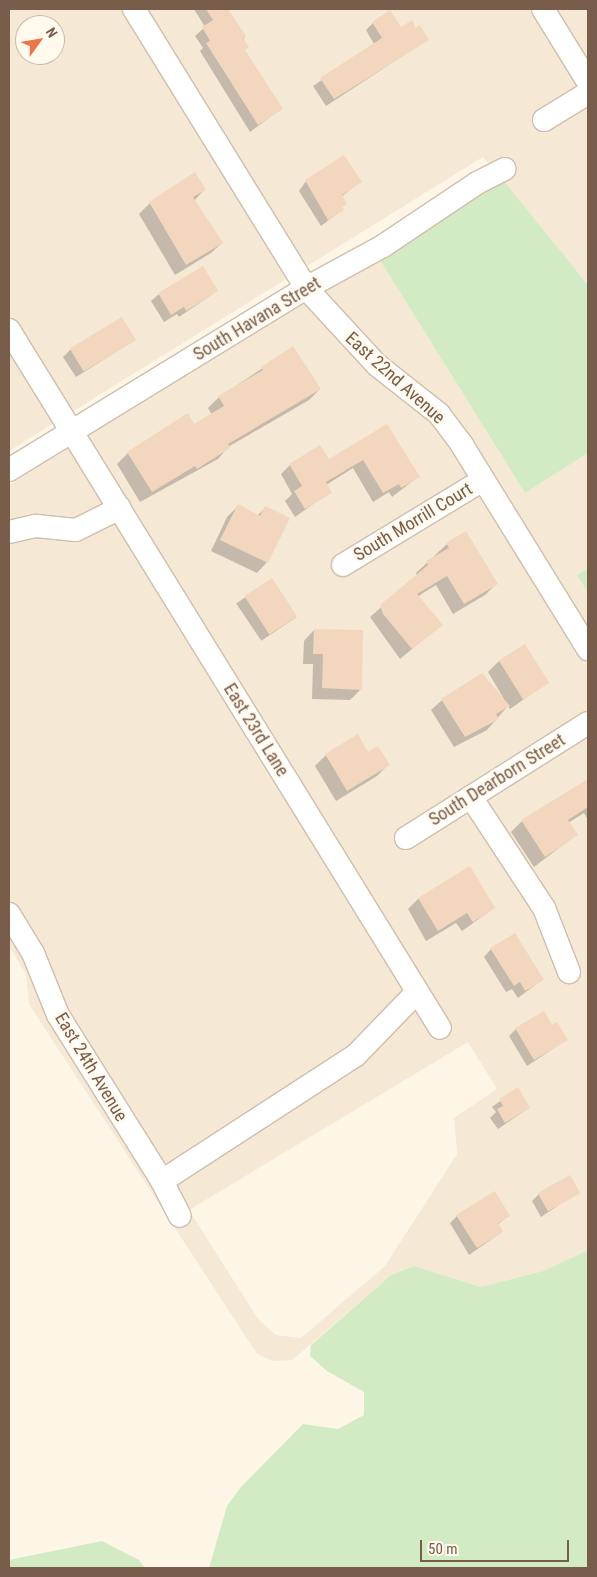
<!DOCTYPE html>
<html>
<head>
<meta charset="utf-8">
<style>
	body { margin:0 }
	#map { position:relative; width:597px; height:1577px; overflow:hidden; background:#fdf6e7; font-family:"Roboto Condensed",sans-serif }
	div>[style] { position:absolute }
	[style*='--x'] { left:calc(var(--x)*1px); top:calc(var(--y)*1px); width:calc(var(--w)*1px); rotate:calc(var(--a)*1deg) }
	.residential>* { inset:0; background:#f5e8d5 }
	.green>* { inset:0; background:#d2ebc5 }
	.shadow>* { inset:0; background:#0003; transform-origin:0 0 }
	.building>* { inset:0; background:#f3d6be; transform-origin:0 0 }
	.roads { filter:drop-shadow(1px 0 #cfbeac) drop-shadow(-1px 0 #cfbeac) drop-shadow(0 1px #cfbeac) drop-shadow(0 -1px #cfbeac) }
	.minor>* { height:22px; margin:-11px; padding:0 11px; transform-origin:11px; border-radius:11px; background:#fff }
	span { translate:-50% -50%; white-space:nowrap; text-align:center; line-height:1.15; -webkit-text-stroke:5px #fff9ee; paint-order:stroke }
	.street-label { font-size:18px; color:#775d4a }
	.frame { position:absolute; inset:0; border:10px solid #775d4a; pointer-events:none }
	.north { position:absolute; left:15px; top:15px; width:50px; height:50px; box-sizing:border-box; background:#fff9ee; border:1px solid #c9bbac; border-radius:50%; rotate:58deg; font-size:14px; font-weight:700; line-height:20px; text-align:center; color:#775d4a }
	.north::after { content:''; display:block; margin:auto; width:18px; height:22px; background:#e8774b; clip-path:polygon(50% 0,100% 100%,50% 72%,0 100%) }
	.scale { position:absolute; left:420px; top:1540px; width:149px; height:22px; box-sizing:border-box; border:2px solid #775d4a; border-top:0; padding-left:6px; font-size:15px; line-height:18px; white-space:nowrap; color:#775d4a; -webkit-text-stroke:4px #fff9ee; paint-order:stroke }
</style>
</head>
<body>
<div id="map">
	<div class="residential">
		<div style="clip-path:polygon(evenodd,9px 9px,588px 9px,588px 285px,483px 157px,9px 451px,9px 9px,25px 25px,55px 25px,55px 55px,25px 55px,25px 25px)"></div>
		<div style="clip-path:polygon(evenodd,378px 257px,525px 493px,588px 453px,588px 568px,577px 575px,588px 593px,588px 1250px,543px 1271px,481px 1287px,414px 1266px,391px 1275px,292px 1360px,273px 1361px,257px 1354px,29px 1004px,26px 974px,9px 946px,9px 485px,378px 257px,468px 1042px,497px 1089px,454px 1118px,457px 1154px,385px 1266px,301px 1338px,276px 1335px,258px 1319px,189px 1210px,468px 1042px)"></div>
	</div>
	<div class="green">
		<div style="clip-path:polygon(502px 179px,588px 285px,588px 453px,525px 493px,378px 257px)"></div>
		<div style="clip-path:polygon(588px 568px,588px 593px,577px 575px)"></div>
		<div style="clip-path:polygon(588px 1250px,588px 1568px,209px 1568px,227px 1506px,240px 1488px,303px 1424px,338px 1429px,364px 1415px,364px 1392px,327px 1371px,310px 1356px,311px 1345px,391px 1275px,414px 1266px,481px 1287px,543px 1271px)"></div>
		<div style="clip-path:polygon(102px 1541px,139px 1560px,145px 1568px,9px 1568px,9px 1560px)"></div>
	</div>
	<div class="shadow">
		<div style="clip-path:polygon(194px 9px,226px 9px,244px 36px,244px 50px,281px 109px,250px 132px,200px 51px,203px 48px,195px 36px,205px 27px)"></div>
		<div style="clip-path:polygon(373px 23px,416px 29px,427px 40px,326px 106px,313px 86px,374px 44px,366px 30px)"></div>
		<div style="clip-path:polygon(306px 181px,360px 182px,341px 197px,342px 210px,321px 226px,299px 191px)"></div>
		<div style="clip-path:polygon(204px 190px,194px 201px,222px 243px,211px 253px,175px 275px,139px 214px,150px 203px)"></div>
		<div style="clip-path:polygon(217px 291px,179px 317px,177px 314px,164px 322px,151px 301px,159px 294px)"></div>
		<div style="clip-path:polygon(135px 340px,76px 377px,63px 357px,70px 350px)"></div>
		<div style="clip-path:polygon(293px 348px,320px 389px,309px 400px,228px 447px,218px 459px,140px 502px,117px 464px,128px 453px,194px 426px,212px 415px,208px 408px,219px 397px)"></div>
		<div style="clip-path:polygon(386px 425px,418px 477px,392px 497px,389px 492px,373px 502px,353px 468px,326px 485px,330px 492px,295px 517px,285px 501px,292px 494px,281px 474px,290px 465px,328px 461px)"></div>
		<div style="clip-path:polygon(238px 506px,257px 516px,266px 507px,267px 562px,257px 573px,211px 551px,227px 517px)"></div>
		<div style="clip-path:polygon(447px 544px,496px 584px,485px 595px,453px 614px,436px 585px,417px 597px,441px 625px,400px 659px,370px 617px,417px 576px,416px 573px)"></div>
		<div style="left:271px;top:580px;width:45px;height:42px;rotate:56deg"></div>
		<div style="clip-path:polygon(314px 630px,360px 690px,350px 700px,312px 699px,313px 664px,303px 664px,304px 641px)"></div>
		<div style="clip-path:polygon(499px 661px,547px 683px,510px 709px,508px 706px,487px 730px,454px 747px,431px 710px,442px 700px,504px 699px,488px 672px)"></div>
		<div style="clip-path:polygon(368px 754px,388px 765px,377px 776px,336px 801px,315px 766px,326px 755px)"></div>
		<div style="clip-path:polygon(588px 780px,588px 820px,584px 813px,568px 823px,576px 835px,534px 867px,511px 832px,522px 821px)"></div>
		<div style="clip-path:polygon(469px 867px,494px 908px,462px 931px,456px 923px,426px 941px,408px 909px,418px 899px)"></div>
		<div style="clip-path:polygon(491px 949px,543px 979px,518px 998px,512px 989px,506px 992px,484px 957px)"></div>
		<div style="clip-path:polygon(552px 1027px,566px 1040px,527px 1066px,509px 1036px,516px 1029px)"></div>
		<div style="clip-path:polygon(517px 1089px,529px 1108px,498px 1129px,490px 1118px,496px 1112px,492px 1107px)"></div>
		<div style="clip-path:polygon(578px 1192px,541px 1217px,532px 1201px,539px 1194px)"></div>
		<div style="clip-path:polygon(457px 1216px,508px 1216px,497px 1225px,502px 1232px,469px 1255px,450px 1223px)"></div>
	</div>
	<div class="building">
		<div style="clip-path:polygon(206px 9px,228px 9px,246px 36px,243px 38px,249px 47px,245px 50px,283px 109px,258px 125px,206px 43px,210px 41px,202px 27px,213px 20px)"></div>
		<div style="clip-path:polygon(390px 10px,401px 27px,412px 20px,416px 28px,420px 25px,429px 40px,334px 99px,320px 78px,382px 38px,372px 22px)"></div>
		<div style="clip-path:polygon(344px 155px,362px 182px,342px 195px,347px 204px,342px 207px,344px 210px,328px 220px,305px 180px)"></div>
		<div style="clip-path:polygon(195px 172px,206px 190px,193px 197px,223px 243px,186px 265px,149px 202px)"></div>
		<div style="clip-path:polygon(203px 266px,218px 291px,186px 311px,184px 307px,171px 315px,158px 293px)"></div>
		<div style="left:122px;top:317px;width:27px;height:61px;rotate:59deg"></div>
		<div style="clip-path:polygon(293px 346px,321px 389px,228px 444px,230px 448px,197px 469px,195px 466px,152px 492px,127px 452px,188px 413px,194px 424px,224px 406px,218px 396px,263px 370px,261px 367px)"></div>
		<div style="clip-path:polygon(387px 424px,420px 477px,401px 488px,399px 484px,383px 493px,363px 460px,326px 482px,332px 493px,305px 509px,294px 491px,302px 486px,289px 464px,320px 445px,329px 459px)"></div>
		<div style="clip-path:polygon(238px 504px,260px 516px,265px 506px,290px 518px,268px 563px,220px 540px)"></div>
		<div style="clip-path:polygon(466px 531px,498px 584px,464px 604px,447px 576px,417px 594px,443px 625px,412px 649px,383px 614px,380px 605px,428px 565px,426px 561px,449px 548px,446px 543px)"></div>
		<div style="left:272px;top:578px;width:46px;height:33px;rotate:57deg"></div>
		<div style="clip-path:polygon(314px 629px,363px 630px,362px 690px,322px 688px,323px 654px,313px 654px)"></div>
		<div style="left:525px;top:644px;width:46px;height:31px;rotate:58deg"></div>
		<div style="clip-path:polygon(482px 673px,510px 706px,496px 714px,499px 719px,465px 737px,441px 699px)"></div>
		<div style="clip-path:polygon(358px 734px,368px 752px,378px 746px,390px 765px,347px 791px,325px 754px)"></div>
		<div style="clip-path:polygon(588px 779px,588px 807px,568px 820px,578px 835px,545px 857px,521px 820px)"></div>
		<div style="clip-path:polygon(470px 866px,495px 908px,473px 922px,467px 913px,438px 931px,418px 898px)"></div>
		<div style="clip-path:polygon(515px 933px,544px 980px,525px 991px,520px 982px,514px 986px,490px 948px)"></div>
		<div style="clip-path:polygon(544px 1011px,552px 1025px,557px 1022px,568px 1040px,534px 1060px,515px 1028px)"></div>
		<div style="clip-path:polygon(518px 1087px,530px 1108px,505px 1123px,497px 1109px,503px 1106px,499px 1099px)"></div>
		<div style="left:570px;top:1175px;width:21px;height:37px;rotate:61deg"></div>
		<div style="clip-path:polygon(495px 1191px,510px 1216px,498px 1223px,503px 1232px,477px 1248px,456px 1215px)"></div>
	</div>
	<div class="roads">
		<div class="minor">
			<div style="--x:134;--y:9;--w:328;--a:58.3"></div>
			<div style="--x:306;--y:288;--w:105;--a:47.3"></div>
			<div style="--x:377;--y:365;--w:79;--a:38.3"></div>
			<div style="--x:439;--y:414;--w:39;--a:53"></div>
			<div style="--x:462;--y:445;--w:240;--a:58.3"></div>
			<div style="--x:543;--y:9;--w:86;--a:58.3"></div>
			<div style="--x:544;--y:120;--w:52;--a:-31.5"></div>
			<div style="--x:9;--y:330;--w:820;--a:58.31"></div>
			<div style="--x:9;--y:470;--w:348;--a:-31.5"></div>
			<div style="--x:306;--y:288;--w:88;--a:-28.6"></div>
			<div style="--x:383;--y:246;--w:113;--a:-33.8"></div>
			<div style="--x:477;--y:183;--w:31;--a:-27"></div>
			<div style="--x:9;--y:532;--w:28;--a:-13"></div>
			<div style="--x:36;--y:526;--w:40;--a:5.7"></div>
			<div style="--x:76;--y:530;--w:49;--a:-26.6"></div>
			<div style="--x:343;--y:565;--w:164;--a:-31.3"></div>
			<div style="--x:471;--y:797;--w:133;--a:56.7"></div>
			<div style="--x:544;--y:908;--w:69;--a:68.7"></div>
			<div style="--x:406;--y:838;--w:215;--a:-32.3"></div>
			<div style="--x:9;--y:914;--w:46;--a:58.4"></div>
			<div style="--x:33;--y:953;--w:67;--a:68"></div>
			<div style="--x:58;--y:1015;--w:196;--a:57.9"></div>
			<div style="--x:162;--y:1181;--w:39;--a:63"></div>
			<div style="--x:162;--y:1181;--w:231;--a:-33"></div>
			<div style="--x:356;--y:1055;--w:88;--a:-45.9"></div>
		</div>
	</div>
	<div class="street-label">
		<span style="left:257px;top:319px;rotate:-31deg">South Havana Street</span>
		<span style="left:395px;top:378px;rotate:42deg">East 22nd Avenue</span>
		<span style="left:413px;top:522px;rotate:-31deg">South Morrill Court</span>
		<span style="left:256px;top:730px;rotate:58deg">East 23rd Lane</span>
		<span style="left:497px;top:780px;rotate:-32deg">South Dearborn Street</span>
		<span style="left:91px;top:1067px;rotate:59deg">East 24th Avenue</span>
	</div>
	<div class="frame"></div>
	<div class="north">N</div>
	<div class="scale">50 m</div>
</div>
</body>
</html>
